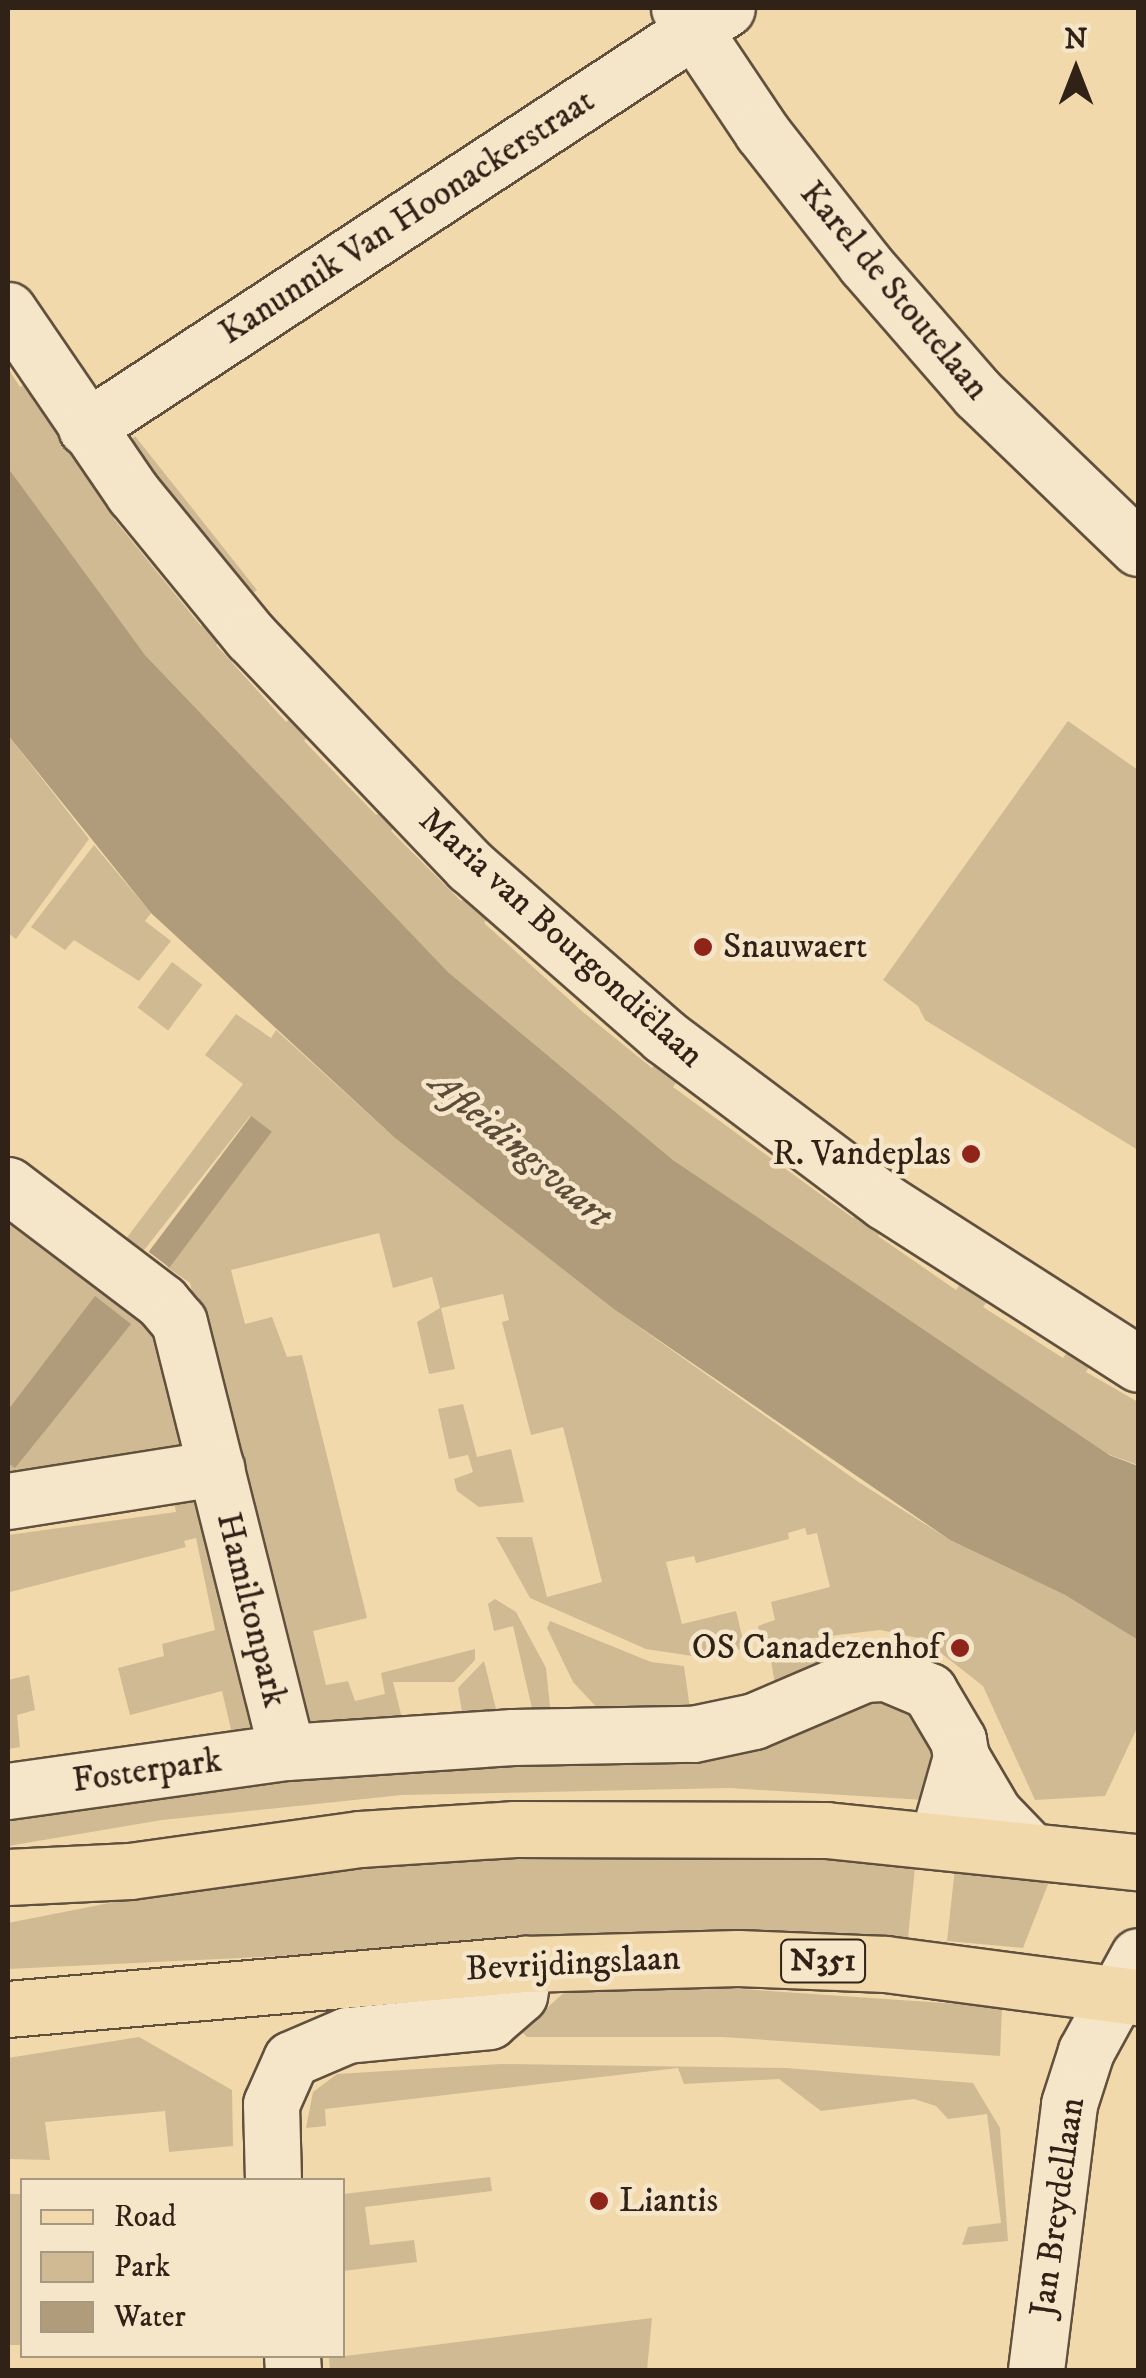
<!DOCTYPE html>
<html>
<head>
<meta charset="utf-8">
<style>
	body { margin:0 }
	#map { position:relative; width:1146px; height:2378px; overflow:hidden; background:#f1d9ac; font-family:"IM FELL DW Pica",serif }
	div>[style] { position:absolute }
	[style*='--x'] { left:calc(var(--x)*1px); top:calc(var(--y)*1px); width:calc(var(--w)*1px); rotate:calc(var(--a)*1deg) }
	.green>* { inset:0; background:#d0ba93; transform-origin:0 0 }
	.water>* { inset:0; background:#b09b7a; transform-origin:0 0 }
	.roads { filter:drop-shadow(2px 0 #61503d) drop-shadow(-2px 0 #61503d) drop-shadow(0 2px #61503d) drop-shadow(0 -2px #61503d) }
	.minor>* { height:55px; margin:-27.5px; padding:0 27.5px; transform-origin:27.5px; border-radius:27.5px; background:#f6e6c9 }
	.major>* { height:55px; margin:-27.5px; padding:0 27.5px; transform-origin:27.5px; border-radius:27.5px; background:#f1d9ac }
	.highway>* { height:55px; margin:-27.5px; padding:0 27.5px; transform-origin:27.5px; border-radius:27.5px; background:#f1d9ac }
	.dots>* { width:28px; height:28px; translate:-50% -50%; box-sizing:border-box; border:5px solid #f6e6c9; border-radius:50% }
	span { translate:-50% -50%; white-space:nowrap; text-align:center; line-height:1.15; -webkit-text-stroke:9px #f6e6c9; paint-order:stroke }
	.shield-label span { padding:2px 8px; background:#f6e6c9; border:2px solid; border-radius:8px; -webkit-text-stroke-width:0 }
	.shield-label { font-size:32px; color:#312218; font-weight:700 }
	.street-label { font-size:35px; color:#312218 }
	.poi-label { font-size:35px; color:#312218 }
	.left { translate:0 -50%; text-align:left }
	.right { translate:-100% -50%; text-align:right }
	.water-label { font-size:38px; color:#5d4c3a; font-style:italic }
	.frame { position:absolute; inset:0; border:10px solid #312218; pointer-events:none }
	.legend { position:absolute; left:20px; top:2178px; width:325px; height:180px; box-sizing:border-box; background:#f6e6c9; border:2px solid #a79882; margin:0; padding:12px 18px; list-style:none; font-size:30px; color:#312218 }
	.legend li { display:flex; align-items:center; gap:20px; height:50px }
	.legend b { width:50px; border:2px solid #a79882 }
	.north { position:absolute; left:1026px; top:20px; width:100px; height:100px; -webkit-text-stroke:8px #f6e6c9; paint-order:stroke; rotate:0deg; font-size:28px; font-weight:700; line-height:40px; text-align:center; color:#312218 }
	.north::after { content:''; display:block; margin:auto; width:35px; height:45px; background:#312218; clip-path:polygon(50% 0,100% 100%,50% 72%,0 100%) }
</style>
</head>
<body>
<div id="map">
	<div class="green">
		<div style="clip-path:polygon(8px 368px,20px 387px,33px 380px,126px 510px,114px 519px,201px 626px,213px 618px,227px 634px,216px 645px,286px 722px,297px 713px,314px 730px,304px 741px,376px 815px,387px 805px,401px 820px,391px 831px,461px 901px,473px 891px,495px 912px,484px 923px,583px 1012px,652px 1068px,661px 1058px,682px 1074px,673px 1087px,853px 1218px,862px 1206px,887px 1224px,878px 1236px,956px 1290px,965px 1277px,992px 1295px,983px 1307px,1063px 1358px,1072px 1345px,1094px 1359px,1086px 1372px,1138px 1402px,1138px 1465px,1105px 1453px,673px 1160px,448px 972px,145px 655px,40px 515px,8px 468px)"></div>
		<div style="clip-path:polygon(135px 436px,257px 590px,245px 599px,157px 490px,130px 441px)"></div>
		<div style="clip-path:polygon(1068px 721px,1138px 770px,1138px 1150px,925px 1020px,918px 1006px,883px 980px)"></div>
		<div style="clip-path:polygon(8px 735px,89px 839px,16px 939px,8px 933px)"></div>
		<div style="clip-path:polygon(94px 845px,151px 913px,145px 921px,171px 941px,139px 981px,74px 940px,65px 950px,31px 927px)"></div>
		<div style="left:172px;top:962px;width:38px;height:57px;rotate:37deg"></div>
		<div style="clip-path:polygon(236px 1014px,271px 1038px,276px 1030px,395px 1138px,615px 1310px,857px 1481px,950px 1540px,1065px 1595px,1138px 1640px,1138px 1726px,1105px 1796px,1035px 1800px,983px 1686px,923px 1639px,880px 1630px,762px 1644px,758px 1626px,775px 1620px,771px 1602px,830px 1587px,817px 1533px,807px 1535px,805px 1528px,788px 1533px,789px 1539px,696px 1563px,694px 1556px,666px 1562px,682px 1624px,736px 1611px,745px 1648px,731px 1651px,692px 1656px,646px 1649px,530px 1598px,496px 1537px,532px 1537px,547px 1597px,602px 1582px,563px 1427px,531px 1435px,502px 1322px,509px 1320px,503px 1294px,441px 1308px,455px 1369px,429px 1374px,417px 1322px,440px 1308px,432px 1277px,393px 1288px,379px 1233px,231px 1270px,245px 1324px,272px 1317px,287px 1357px,302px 1355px,367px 1618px,313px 1631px,326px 1685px,348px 1681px,355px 1701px,385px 1694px,381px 1673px,475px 1649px,475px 1660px,454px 1682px,393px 1682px,403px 1722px,314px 1725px,304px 1719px,290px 1698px,190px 1283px,167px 1267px,271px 1132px,250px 1116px,133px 1264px,116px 1252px,243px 1084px,205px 1055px)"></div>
		<div style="clip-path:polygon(8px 1202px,156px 1315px,185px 1448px,8px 1487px)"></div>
		<div style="clip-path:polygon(463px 1404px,477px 1457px,511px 1449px,524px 1502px,479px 1507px,457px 1491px,454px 1479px,473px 1472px,468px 1455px,449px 1459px,438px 1409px)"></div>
		<div style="clip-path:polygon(197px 1495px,246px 1706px,259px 1704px,253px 1724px,233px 1738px,222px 1691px,130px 1715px,118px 1668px,164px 1656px,162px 1644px,215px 1630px,196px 1538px,184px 1541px,186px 1547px,10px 1592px,8px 1585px,8px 1535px,176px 1512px,174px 1502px)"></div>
		<div style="clip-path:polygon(495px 1599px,516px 1612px,546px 1668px,551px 1716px,534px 1717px,513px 1626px,494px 1631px,488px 1604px)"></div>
		<div style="clip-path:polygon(550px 1621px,651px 1662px,684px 1666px,691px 1716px,601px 1712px,573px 1682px,547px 1628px)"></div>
		<div style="clip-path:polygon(883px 1640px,884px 1654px,776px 1691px,770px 1654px)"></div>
		<div style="clip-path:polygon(484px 1661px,498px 1717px,463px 1718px,458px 1688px)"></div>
		<div style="clip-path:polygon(29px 1675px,35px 1710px,17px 1715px,20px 1747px,8px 1749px,8px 1680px)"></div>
		<div style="clip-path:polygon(900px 1696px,940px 1750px,924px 1800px,729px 1788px,402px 1795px,162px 1820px,8px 1846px,8px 1810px,850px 1698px)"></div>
		<div style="clip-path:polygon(508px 1851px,916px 1857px,908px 1938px,769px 1933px,8px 1969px,8px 1923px,251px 1875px)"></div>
		<div style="clip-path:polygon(956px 1859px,1054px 1869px,1023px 1948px,947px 1941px)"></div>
		<div style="clip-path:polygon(683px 1985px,1002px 2007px,1000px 2056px,722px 2037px,527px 2037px,521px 2031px,568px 1989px)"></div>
		<div style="clip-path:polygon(139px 2037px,232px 2090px,233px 2146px,169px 2152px,165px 2111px,45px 2122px,50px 2160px,8px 2159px,8px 2058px)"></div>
		<div style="clip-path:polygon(501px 2064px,786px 2068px,973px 2083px,1000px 2128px,1008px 2241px,962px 2245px,968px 2227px,1001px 2223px,987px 2114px,948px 2119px,936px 2106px,914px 2099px,821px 2111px,779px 2079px,684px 2084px,678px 2068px,325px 2109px,326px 2126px,306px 2128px,313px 2092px,337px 2074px)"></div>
		<div style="clip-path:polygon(490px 2177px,492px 2191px,365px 2207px,370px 2245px,414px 2240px,417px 2262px,343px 2271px,343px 2194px)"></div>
		<div style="left:22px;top:2194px;width:151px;height:14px;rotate:90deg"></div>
		<div style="clip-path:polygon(652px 2318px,647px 2370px,330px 2370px,329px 2358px)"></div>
	</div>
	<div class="water">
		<div style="clip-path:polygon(8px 468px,145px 655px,448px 972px,673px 1160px,1109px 1455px,1138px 1466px,1138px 1640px,1065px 1595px,950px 1540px,615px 1310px,395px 1138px,151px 913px,8px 735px)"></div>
		<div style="left:251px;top:1116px;width:26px;height:170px;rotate:37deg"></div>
		<div style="clip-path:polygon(95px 1296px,131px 1324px,15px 1468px,8px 1463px,8px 1410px)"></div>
	</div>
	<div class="roads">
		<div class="minor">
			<div style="--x:679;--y:8;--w:149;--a:56.2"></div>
			<div style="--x:762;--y:132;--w:167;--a:52"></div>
			<div style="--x:865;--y:264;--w:172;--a:49"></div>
			<div style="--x:978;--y:394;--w:222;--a:43.9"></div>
			<div style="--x:8;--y:310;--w:222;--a:55.7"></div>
			<div style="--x:133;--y:493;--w:186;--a:50.7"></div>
			<div style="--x:251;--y:637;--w:317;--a:46.3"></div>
			<div style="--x:470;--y:866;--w:258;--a:41.2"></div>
			<div style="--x:664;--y:1036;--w:276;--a:36.9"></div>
			<div style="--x:885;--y:1202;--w:300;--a:32.6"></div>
			<div style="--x:86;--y:428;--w:766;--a:-33.23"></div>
			<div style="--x:8;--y:1185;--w:193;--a:37.2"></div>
			<div style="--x:162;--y:1302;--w:26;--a:50"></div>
			<div style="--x:179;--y:1322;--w:443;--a:75.9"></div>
			<div style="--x:8;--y:1501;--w:211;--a:-9"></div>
			<div style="--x:961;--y:1757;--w:65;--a:59.5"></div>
			<div style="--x:994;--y:1813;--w:46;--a:45.9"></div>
			<div style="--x:8;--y:1791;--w:282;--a:-8"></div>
			<div style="--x:287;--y:1752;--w:226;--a:-3.8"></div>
			<div style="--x:513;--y:1737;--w:180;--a:-1"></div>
			<div style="--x:693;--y:1734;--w:62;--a:-12"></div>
			<div style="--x:754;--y:1721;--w:120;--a:-23.1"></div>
			<div style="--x:864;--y:1674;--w:22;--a:-3"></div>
			<div style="--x:886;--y:1673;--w:47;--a:22.7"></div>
			<div style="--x:929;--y:1691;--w:57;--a:59.4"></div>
			<div style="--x:958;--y:1740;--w:17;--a:80"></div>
			<div style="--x:961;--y:1757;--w:84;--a:105.9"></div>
			<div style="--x:273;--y:2180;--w:76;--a:-91.5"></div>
			<div style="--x:271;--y:2104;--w:49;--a:-66"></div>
			<div style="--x:291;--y:2059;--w:61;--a:-23.2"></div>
			<div style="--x:347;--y:2035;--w:143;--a:-5.6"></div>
			<div style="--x:489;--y:2021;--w:40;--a:-41"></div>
			<div style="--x:519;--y:1995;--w:32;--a:-79"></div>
			<div style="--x:292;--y:2356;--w:14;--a:86"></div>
			<div style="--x:1036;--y:2370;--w:268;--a:-82.9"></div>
			<div style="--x:1069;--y:2104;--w:56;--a:-72.2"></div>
			<div style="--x:1086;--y:2051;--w:108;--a:-61.3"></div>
		</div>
		<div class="major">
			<div style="--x:515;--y:1829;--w:311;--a:0.2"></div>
			<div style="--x:826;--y:1830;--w:314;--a:5.9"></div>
			<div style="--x:525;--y:1964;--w:213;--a:-1.6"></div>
			<div style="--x:738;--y:1958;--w:148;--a:2.3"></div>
			<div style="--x:886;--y:1964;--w:254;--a:7.5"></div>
		</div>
		<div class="highway">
			<div style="--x:8;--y:1877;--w:122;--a:-2.8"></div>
			<div style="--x:130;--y:1871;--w:232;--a:-7.9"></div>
			<div style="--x:360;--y:1839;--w:155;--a:-3.7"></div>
			<div style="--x:8;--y:2009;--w:519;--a:-4.97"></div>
		</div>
	</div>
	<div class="dots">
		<div style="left:703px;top:947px;background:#8f2418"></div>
		<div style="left:971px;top:1154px;background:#8f2418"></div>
		<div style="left:960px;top:1648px;background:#8f2418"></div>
		<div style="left:599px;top:2201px;background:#8f2418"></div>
	</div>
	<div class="shield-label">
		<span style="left:823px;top:1961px">N351</span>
	</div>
	<div class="street-label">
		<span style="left:407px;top:217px;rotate:-33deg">Kanunnik Van Hoonackerstraat</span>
		<span style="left:894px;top:291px;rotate:50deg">Karel de Stoutelaan</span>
		<span style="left:561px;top:938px;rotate:42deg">Maria van Bourgondiëlaan</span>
		<span style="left:251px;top:1610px;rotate:76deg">Hamiltonpark</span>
		<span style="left:147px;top:1771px;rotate:-8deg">Fosterpark</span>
		<span style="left:573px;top:1964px;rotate:-3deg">Bevrijdingslaan</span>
		<span style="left:1058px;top:2207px;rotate:-82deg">Jan Breydellaan</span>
	</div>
	<div class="poi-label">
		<span class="left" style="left:723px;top:947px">Snauwaert</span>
		<span class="right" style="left:951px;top:1154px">R. Vandeplas</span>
		<span class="right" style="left:940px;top:1648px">OS Canadezenhof</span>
		<span class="left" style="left:619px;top:2201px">Liantis</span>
	</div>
	<div class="water-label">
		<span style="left:520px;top:1150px;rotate:40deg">Afleidingsvaart</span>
	</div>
	<div class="frame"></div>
	<ul class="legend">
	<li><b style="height:12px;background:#f1d9ac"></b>Road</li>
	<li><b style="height:28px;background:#d0ba93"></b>Park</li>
	<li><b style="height:28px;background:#b09b7a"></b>Water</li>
	</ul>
	<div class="north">N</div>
</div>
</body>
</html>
